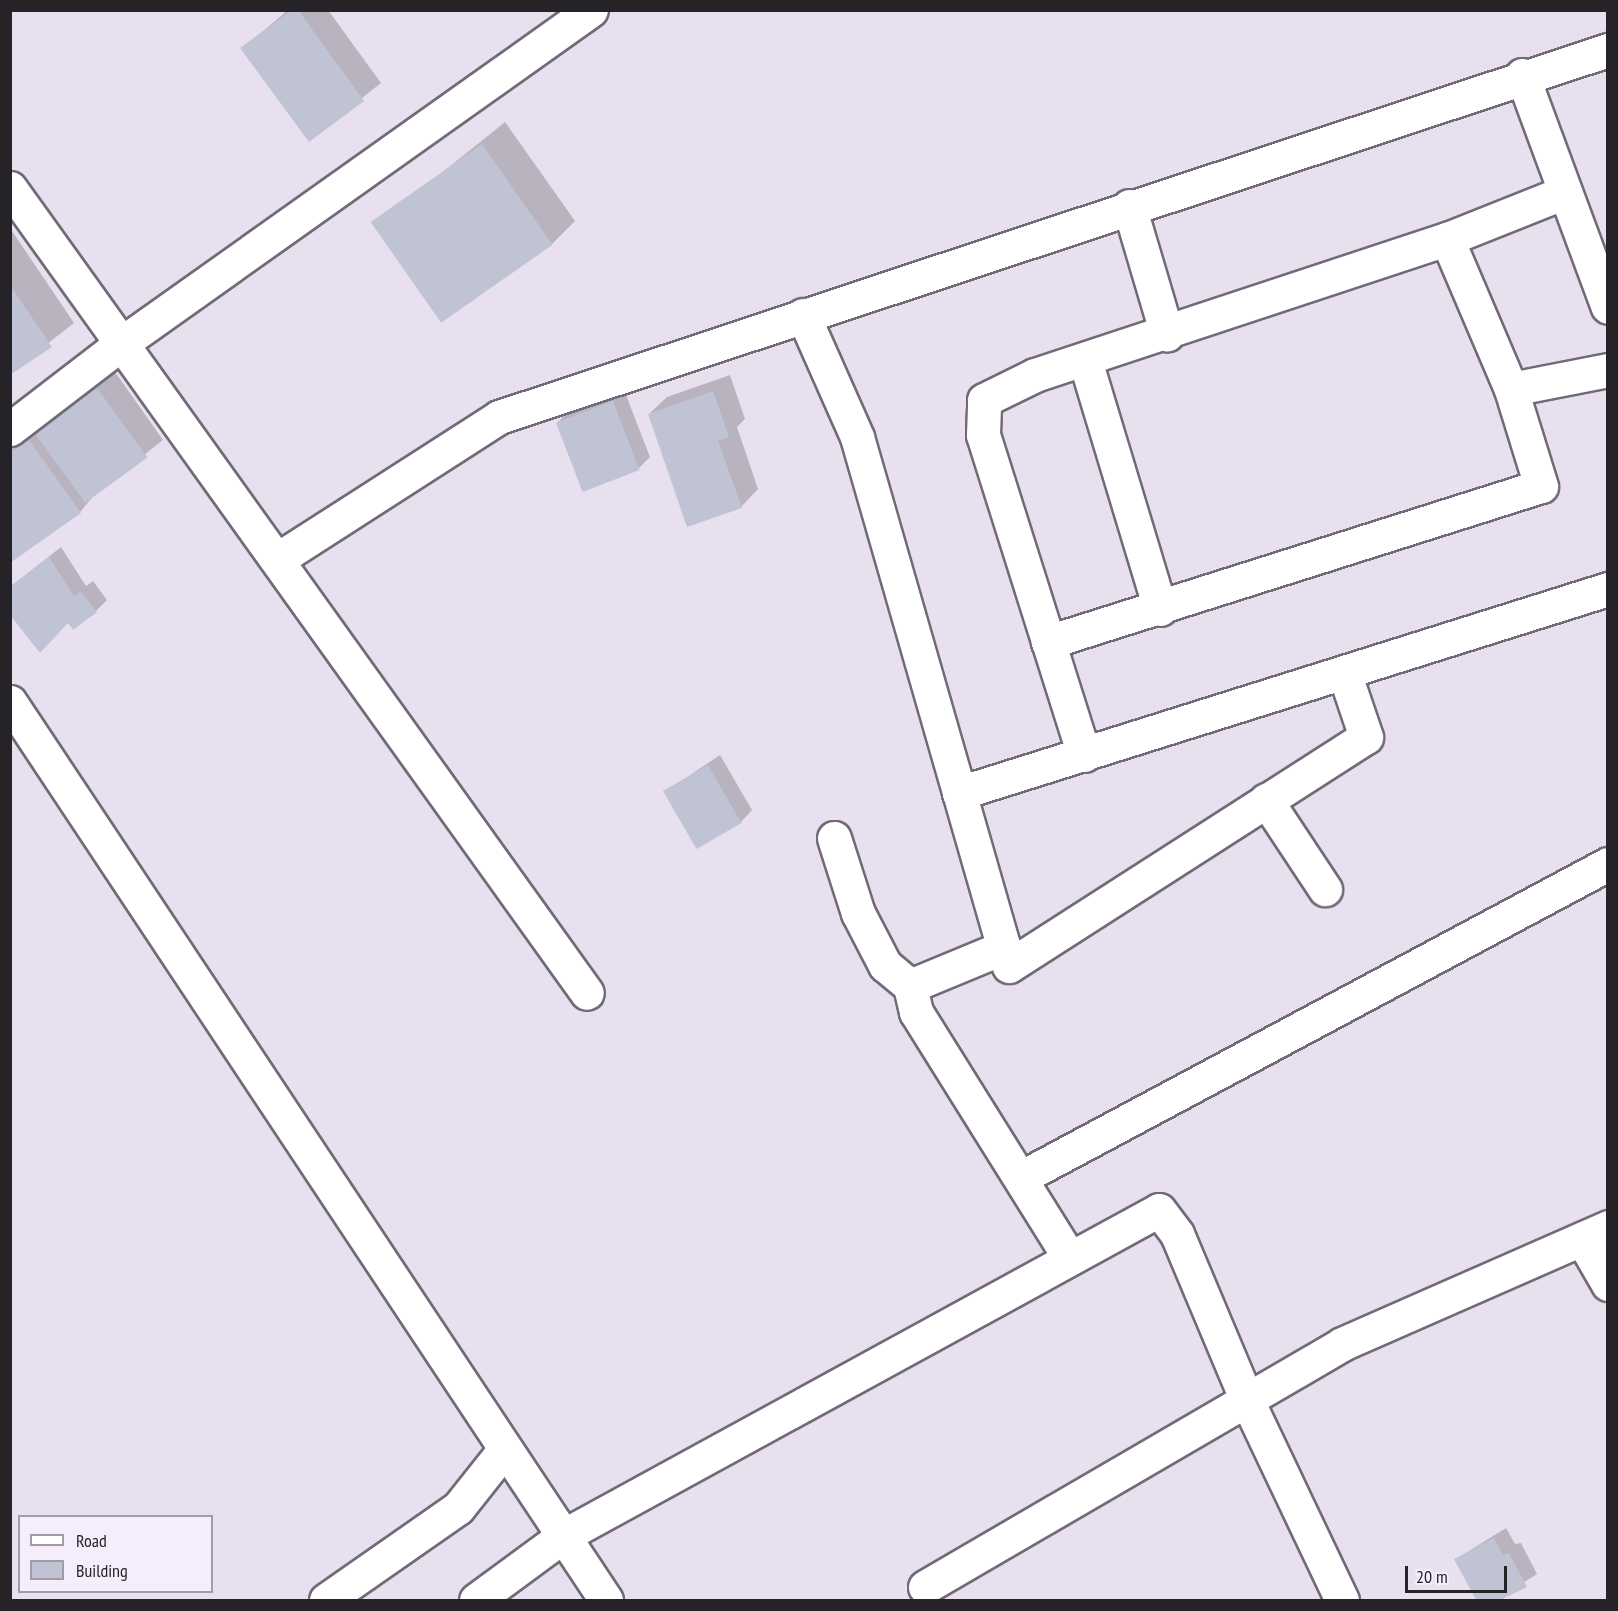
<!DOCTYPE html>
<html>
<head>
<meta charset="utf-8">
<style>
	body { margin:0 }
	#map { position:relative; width:1618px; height:1611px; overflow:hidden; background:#e8e0ef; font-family:"PT Sans Narrow",sans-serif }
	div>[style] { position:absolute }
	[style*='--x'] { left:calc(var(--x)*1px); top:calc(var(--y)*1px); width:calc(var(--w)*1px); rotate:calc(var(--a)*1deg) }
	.shadow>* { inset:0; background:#0003 }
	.building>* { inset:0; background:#c0c3d3; transform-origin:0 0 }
	.roads { filter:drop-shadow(2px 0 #716a78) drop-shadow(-2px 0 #716a78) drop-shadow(0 2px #716a78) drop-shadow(0 -2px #716a78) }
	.minor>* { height:33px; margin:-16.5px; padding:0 16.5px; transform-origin:16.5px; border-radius:16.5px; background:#fff }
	span { translate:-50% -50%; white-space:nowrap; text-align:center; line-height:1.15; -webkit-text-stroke:5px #f5edfc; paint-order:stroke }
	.frame { position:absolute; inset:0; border:12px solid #262328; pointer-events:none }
	.legend { position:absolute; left:18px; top:1515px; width:195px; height:78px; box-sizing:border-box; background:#f5edfc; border:2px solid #a29ca7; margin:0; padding:8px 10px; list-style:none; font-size:18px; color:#262328 }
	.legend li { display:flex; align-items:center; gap:12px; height:30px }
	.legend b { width:30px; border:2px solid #a29ca7 }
	.scale { position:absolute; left:1405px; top:1566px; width:102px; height:27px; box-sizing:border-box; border:3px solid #262328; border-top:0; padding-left:8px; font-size:18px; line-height:21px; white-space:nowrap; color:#262328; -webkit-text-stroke:4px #f5edfc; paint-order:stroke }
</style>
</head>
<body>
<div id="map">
	<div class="shadow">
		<div style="clip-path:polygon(288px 10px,328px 10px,381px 83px,309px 140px,242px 49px)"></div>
		<div style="clip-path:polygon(505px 122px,575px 221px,552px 244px,376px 226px)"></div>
		<div style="clip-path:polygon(10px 228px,74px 323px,10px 373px)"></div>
		<div style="clip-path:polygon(115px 372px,163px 440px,96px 493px,80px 512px,10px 561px,10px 450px)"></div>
		<div style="clip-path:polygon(730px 375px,745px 419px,737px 427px,758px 489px,741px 507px,649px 414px,667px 397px)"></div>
		<div style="clip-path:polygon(624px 390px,650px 457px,639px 468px,584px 489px,558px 422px,569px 411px)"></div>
		<div style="clip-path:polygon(61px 547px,86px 586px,93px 581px,107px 600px,96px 611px,69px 621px,10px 587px)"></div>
		<div style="clip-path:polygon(720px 755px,752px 810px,741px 822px,665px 792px)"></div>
		<div style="clip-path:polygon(1506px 1528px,1515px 1544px,1521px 1543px,1537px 1574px,1496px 1600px,1478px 1600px,1456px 1559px)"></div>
	</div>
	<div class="building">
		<div style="clip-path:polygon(292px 10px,298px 10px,364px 101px,309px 142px,240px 48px)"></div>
		<div style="left:482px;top:144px;width:123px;height:136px;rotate:55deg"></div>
		<div style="clip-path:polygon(10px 285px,52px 347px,10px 375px)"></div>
		<div style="left:97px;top:388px;width:86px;height:77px;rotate:54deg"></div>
		<div style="clip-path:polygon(713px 391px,729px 437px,718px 441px,742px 508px,687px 527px,648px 414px)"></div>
		<div style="left:613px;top:401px;width:74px;height:61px;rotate:69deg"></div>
		<div style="clip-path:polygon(29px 440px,81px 513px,10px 563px,10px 453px)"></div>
		<div style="clip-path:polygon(49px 557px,74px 596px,81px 592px,97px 612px,73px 630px,68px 623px,40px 653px,10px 615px,10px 587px)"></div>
		<div style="left:708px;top:765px;width:67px;height:52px;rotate:60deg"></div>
		<div style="clip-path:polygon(1494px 1538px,1503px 1555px,1509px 1553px,1527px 1587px,1500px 1600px,1476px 1600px,1454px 1559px)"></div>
	</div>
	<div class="roads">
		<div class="minor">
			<div style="--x:1522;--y:75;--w:247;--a:69.7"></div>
			<div style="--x:10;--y:188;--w:990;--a:54.37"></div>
			<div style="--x:1565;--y:192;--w:127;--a:158.3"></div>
			<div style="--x:1447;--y:239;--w:163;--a:66.9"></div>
			<div style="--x:1511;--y:389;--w:99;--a:-11.1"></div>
			<div style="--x:1129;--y:206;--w:134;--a:73.5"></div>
			<div style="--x:803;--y:315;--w:133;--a:66.1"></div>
			<div style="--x:857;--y:437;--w:550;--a:73.97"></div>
			<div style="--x:1009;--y:966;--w:424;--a:-32.7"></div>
			<div style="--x:1366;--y:737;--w:65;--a:-108.7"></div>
			<div style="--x:1085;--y:360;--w:260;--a:73.2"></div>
			<div style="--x:10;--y:429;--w:141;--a:-37.5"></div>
			<div style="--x:122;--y:343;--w:575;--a:-35.38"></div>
			<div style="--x:278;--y:559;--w:263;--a:-32.7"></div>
			<div style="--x:499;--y:417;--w:1168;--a:-18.31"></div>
			<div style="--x:1048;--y:642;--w:517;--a:-17.56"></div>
			<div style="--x:1541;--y:486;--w:102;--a:-107.2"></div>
			<div style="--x:10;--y:702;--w:1078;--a:56.43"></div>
			<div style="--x:1084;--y:755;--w:336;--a:-107.5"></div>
			<div style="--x:983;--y:435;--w:35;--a:-88"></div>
			<div style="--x:984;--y:400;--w:57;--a:-26.1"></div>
			<div style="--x:1035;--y:375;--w:434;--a:-18.3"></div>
			<div style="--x:959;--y:793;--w:680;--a:-17.45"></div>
			<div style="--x:1266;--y:800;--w:107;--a:56.5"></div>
			<div style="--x:834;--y:838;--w:79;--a:72.3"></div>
			<div style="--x:858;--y:913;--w:59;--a:62.6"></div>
			<div style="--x:885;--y:965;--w:33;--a:40"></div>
			<div style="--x:910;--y:986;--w:102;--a:-22.5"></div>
			<div style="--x:910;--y:986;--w:27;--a:77"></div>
			<div style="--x:916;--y:1012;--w:290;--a:58"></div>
			<div style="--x:1022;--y:1177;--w:664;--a:-28.11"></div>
			<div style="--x:1582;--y:1239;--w:52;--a:60"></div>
			<div style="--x:925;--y:1587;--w:483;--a:-30.2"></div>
			<div style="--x:1342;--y:1344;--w:291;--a:-23.7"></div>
			<div style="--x:326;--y:1600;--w:161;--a:-34.9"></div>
			<div style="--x:458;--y:1508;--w:75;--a:-51.5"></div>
			<div style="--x:476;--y:1600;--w:108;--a:-36.3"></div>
			<div style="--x:563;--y:1536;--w:679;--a:-28.68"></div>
			<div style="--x:1159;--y:1210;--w:30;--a:53"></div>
			<div style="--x:1177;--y:1234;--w:176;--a:67.2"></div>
			<div style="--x:1245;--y:1396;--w:226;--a:64.6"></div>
		</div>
	</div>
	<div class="frame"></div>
	<ul class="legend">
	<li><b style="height:8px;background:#fff"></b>Road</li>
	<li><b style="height:16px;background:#c0c3d3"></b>Building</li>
	</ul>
	<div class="scale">20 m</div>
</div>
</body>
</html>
